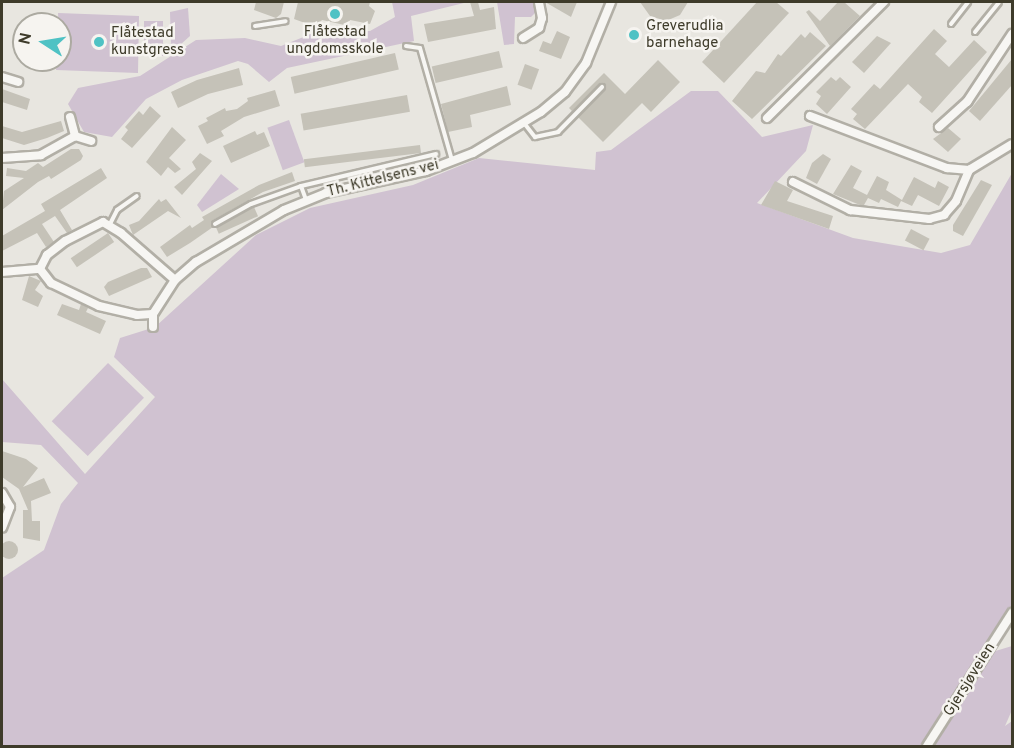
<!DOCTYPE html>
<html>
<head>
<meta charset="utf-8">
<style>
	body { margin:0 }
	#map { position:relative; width:1014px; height:748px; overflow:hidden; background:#e8e6e0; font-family:Overpass,sans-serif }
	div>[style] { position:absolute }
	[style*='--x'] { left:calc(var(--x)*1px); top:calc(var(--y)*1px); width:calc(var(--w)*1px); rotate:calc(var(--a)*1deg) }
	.green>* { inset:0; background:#d0c2d1; transform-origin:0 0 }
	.building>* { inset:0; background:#c5c2b8; transform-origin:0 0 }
	.round { border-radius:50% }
	.roads { filter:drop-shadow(2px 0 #b2afa6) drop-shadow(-2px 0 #b2afa6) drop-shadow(0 2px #b2afa6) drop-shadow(0 -2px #b2afa6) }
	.lane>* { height:4px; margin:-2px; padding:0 2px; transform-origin:2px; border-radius:2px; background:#f7f6f3 }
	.street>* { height:8px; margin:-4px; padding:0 4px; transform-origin:4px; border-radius:4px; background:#f7f6f3 }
	.dots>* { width:16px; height:16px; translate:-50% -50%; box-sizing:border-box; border:3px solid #f6f4f0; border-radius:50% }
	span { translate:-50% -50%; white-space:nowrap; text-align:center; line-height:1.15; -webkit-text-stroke:5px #f6f4f0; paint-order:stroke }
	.poi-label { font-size:15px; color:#3e3b2a }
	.left { translate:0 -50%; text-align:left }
	.street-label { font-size:15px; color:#3e3b2a }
	.frame { position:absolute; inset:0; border:3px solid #3e3b2a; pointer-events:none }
	.north { position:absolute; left:12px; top:12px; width:60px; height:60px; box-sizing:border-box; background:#f6f4f0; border:2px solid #acaaa1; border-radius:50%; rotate:282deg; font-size:16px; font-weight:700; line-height:24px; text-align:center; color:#3e3b2a }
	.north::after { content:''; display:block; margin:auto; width:21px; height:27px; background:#4fc2c4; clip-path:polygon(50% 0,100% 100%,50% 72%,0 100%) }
</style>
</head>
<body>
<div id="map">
	<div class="green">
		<div style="clip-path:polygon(392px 2px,468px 2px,411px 16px,414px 41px,287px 68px,269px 82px,248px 64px,238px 61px,182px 80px,146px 99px,112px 137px,84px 132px,68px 104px,78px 88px,140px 76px,196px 40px,245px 38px,281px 46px,316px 32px,370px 31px,395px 17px)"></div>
		<div style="clip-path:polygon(497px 2px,533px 2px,536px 12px,531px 17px,515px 17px,514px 44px,504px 45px)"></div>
		<div style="clip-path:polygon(188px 8px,190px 36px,180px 45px,171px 46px,170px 12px)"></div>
		<div style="clip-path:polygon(58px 13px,139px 16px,138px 73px,56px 70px,57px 60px,60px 60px)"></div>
		<div style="left:144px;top:21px;width:19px;height:35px"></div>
		<div style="clip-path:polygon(691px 91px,718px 91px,762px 137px,813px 125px,806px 151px,757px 203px,853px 238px,941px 253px,970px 245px,1012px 173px,1012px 619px,979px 656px,1012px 646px,1012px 710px,1005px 726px,1012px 721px,1012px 746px,2px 746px,2px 578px,44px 550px,61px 504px,78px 483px,41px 445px,2px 442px,2px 379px,85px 474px,155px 397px,114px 357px,120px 338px,155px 327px,256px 235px,310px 208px,413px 185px,479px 158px,595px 170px,596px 152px,611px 150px)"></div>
		<div style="left:289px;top:120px;width:45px;height:23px;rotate:70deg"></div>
		<div style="clip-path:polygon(221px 174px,239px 189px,202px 212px,197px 205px)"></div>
		<div style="left:108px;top:363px;width:50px;height:81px;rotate:44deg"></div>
	</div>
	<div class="building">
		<div style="clip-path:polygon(256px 2px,284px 2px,281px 14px,276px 18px,254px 10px)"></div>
		<div style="clip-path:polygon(298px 2px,370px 2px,369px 6px,375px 11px,370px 24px,350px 20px,349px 26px,322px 20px,316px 27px,294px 19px)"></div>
		<div style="clip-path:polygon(470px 2px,478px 2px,480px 10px,494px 7px,496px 29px,428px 42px,424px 24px,474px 16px)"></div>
		<div style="clip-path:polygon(545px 2px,577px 2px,571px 17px)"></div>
		<div style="clip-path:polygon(640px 2px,688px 2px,680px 15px,666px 21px,650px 16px)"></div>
		<div style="clip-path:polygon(757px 2px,776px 2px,789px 13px,724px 83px,702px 62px)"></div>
		<div style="clip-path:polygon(838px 2px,844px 2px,860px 16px,830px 46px,806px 12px,809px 10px,820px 21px)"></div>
		<div style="clip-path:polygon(934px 29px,947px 41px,935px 54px,949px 67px,974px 40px,987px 52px,932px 113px,919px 102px,922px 97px,908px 84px,865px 129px,853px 119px,857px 114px,851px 109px,874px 84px,880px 89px)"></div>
		<div style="clip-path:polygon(557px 31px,570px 37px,561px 59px,539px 51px,543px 41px,551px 44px)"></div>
		<div style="clip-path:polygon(810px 32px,826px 46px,752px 119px,732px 101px,756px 71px,765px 73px,778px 54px,781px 56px,801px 34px,805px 38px)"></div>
		<div style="clip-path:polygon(877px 36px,891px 43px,864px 73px,852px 62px)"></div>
		<div style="left:499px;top:51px;width:17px;height:69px;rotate:77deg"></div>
		<div style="left:395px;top:53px;width:17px;height:107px;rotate:77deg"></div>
		<div style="clip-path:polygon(1012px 59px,1012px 85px,980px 121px,969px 111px)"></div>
		<div style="clip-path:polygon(658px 60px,680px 82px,651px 112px,642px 103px,603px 142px,578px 117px,605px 90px,605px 85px,599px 84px,572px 111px,569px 108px,604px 73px,625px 94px)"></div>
		<div style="left:525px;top:64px;width:15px;height:22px;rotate:20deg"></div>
		<div style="clip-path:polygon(239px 68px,243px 85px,208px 94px,178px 108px,171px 92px,197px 80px)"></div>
		<div style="clip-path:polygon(831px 77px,836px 81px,840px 77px,851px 87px,827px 114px,816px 104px,821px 96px,816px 92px)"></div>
		<div style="clip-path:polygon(507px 86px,511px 105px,470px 115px,472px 127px,448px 132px,441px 104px)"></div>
		<div style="clip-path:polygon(2px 89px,30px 99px,27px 110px,2px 102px)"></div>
		<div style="clip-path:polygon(275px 90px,280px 106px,244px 117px,221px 131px,224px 136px,207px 144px,198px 126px,208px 121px,206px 118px,225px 108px,226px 111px,237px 109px,248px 101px,247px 98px)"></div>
		<div style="left:407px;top:95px;width:17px;height:108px;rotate:80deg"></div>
		<div style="clip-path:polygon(150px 106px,161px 116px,132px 148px,121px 139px,128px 130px,125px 127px,139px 111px,143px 115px)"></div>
		<div style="clip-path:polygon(61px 121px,64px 131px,47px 138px,24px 145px,2px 138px,2px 126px,22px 132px)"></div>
		<div style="clip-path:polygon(172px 127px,186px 140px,169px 158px,181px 169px,175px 173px,168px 167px,161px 176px,146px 162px)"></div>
		<div style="clip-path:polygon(948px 128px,961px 139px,948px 152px,933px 139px)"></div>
		<div style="clip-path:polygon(255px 131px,257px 135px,264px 132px,270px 146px,231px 163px,223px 146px)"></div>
		<div style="left:420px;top:145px;width:8px;height:117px;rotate:83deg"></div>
		<div style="clip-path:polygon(71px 149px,79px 149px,83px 156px,81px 160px,51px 179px,49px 176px,38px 182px,2px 210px,4px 191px,24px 178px,6px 176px,7px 168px,26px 171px,38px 163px,43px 167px)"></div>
		<div style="clip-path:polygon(200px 153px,212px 161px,182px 195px,174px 187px,196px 169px,192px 162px)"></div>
		<div style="clip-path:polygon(823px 154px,831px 159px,817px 184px,806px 178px,812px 163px)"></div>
		<div style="clip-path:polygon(851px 165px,862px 171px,853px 188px,867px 195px,877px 176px,889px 182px,886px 190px,902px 200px,914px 177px,935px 188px,938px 181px,949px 187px,939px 206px,918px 195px,912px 206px,901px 201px,898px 207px,881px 199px,879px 203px,868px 198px,864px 205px,860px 205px,833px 194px)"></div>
		<div style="clip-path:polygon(101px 168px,107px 178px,60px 210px,72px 230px,67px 233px,55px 216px,42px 224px,54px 242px,46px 247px,37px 233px,2px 251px,2px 236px,45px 211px,41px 204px)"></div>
		<div style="clip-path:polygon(292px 172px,295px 181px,263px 192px,213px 220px,213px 227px,190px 243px,167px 257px,160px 247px,190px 225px,192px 228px,204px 220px,202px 217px,259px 185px)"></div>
		<div style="clip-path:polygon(981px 180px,992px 185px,963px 236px,953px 231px,953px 225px)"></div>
		<div style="clip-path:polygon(775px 181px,793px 190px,787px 201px,833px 216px,829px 229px,761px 205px)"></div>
		<div style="clip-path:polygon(159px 199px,161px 202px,166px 199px,181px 218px,168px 211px,133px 235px,129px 225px,139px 221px)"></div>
		<div style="left:254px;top:207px;width:10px;height:43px;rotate:66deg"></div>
		<div style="left:911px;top:229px;width:21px;height:13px;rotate:28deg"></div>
		<div style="left:108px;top:233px;width:11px;height:45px;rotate:56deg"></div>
		<div style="clip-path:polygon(141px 268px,147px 268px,152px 277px,109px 296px,104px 287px,108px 282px)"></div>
		<div style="clip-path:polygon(29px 276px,41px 281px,35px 290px,43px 296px,38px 307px,22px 300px)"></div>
		<div style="clip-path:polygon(62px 304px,79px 310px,81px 304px,88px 308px,86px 312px,106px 321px,100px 334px,57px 315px)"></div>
		<div style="clip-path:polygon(2px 451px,26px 459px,38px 468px,23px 487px,44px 478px,51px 493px,31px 501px,32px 521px,40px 521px,40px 541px,23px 538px,23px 510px,28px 510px,19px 489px,2px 477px)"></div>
		<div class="round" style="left:0;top:541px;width:18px;height:18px"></div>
	</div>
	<div class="roads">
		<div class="lane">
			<div style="--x:951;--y:24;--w:28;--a:-52"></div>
			<div style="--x:255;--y:26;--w:31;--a:-9"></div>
			<div style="--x:975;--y:32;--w:38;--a:-51"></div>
			<div style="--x:406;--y:46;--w:14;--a:8"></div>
			<div style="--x:420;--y:48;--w:116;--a:74.1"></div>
			<div style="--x:524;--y:123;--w:18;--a:52"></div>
			<div style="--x:535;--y:137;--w:24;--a:-12"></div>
			<div style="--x:558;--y:132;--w:63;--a:-45.6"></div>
			<div style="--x:301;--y:186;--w:15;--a:70"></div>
			<div style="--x:110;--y:224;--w:16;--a:-63"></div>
			<div style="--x:117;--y:210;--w:24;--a:-35"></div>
			<div style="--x:215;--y:224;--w:41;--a:-29.1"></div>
			<div style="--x:251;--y:204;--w:53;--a:-19.8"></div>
			<div style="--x:301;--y:186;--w:139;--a:-13.3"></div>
		</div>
		<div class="street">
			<div style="--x:523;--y:38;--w:19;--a:-32"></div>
			<div style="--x:539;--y:28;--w:10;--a:-73"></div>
			<div style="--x:542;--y:18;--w:16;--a:-101"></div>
			<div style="--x:2;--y:77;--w:17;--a:17"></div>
			<div style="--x:810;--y:116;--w:147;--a:20.8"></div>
			<div style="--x:947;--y:168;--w:22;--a:5"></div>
			<div style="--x:969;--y:170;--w:50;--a:-31.2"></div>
			<div style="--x:70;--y:117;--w:20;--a:75"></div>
			<div style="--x:767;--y:118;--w:165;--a:-44.8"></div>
			<div style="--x:939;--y:127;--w:38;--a:-42"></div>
			<div style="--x:967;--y:102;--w:82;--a:-56.5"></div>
			<div style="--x:75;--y:136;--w:17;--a:17"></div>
			<div style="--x:2;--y:158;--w:39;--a:-4"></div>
			<div style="--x:41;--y:155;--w:39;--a:-29"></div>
			<div style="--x:793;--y:182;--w:64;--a:26.2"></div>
			<div style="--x:850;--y:210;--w:80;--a:6.5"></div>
			<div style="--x:929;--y:219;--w:16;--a:-15"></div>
			<div style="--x:944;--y:215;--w:18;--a:-49"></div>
			<div style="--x:956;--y:201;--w:34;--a:-67"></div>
			<div style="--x:2;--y:272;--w:38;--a:-5"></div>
			<div style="--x:175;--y:280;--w:72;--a:-139"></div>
			<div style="--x:121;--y:233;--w:21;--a:-149"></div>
			<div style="--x:103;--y:222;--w:42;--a:153.4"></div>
			<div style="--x:65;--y:241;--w:23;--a:142"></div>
			<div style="--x:47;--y:255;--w:16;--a:117"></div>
			<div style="--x:40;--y:269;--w:18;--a:52"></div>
			<div style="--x:51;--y:283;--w:53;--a:25.6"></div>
			<div style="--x:99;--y:306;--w:39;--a:13"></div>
			<div style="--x:137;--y:315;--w:16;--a:-4"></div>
			<div style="--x:153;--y:314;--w:40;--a:-57.1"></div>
			<div style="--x:175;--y:280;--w:28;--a:-41"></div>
			<div style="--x:196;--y:262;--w:102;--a:-30.6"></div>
			<div style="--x:284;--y:210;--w:45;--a:-22"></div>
			<div style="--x:326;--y:193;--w:102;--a:-12.4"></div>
			<div style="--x:426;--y:171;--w:50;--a:-21"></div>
			<div style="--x:473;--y:153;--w:79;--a:-31.1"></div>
			<div style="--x:541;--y:112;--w:31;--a:-40"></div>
			<div style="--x:565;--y:92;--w:36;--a:-54"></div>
			<div style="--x:586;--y:63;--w:66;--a:-67.7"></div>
			<div style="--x:153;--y:314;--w:13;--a:90"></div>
			<div style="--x:2;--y:493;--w:16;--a:60"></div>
			<div style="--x:10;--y:507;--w:22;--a:111"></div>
			<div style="--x:927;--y:746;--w:158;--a:-57.4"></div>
		</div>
	</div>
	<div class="dots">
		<div style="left:335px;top:14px;background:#4fc2c4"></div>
		<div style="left:634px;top:35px;background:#4fc2c4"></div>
		<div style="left:99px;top:42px;background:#4fc2c4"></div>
	</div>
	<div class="poi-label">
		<span class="left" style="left:646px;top:35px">Greverudlia<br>barnehage</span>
		<span style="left:335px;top:41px">Flåtestad<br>ungdomsskole</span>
		<span class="left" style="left:111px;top:42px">Flåtestad<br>kunstgress</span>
	</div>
	<div class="street-label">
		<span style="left:383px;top:179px;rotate:-14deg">Th. Kittelsens vei</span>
		<span style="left:970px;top:680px;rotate:-58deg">Gjersjøveien</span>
	</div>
	<div class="frame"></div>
	<div class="north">N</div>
</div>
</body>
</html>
